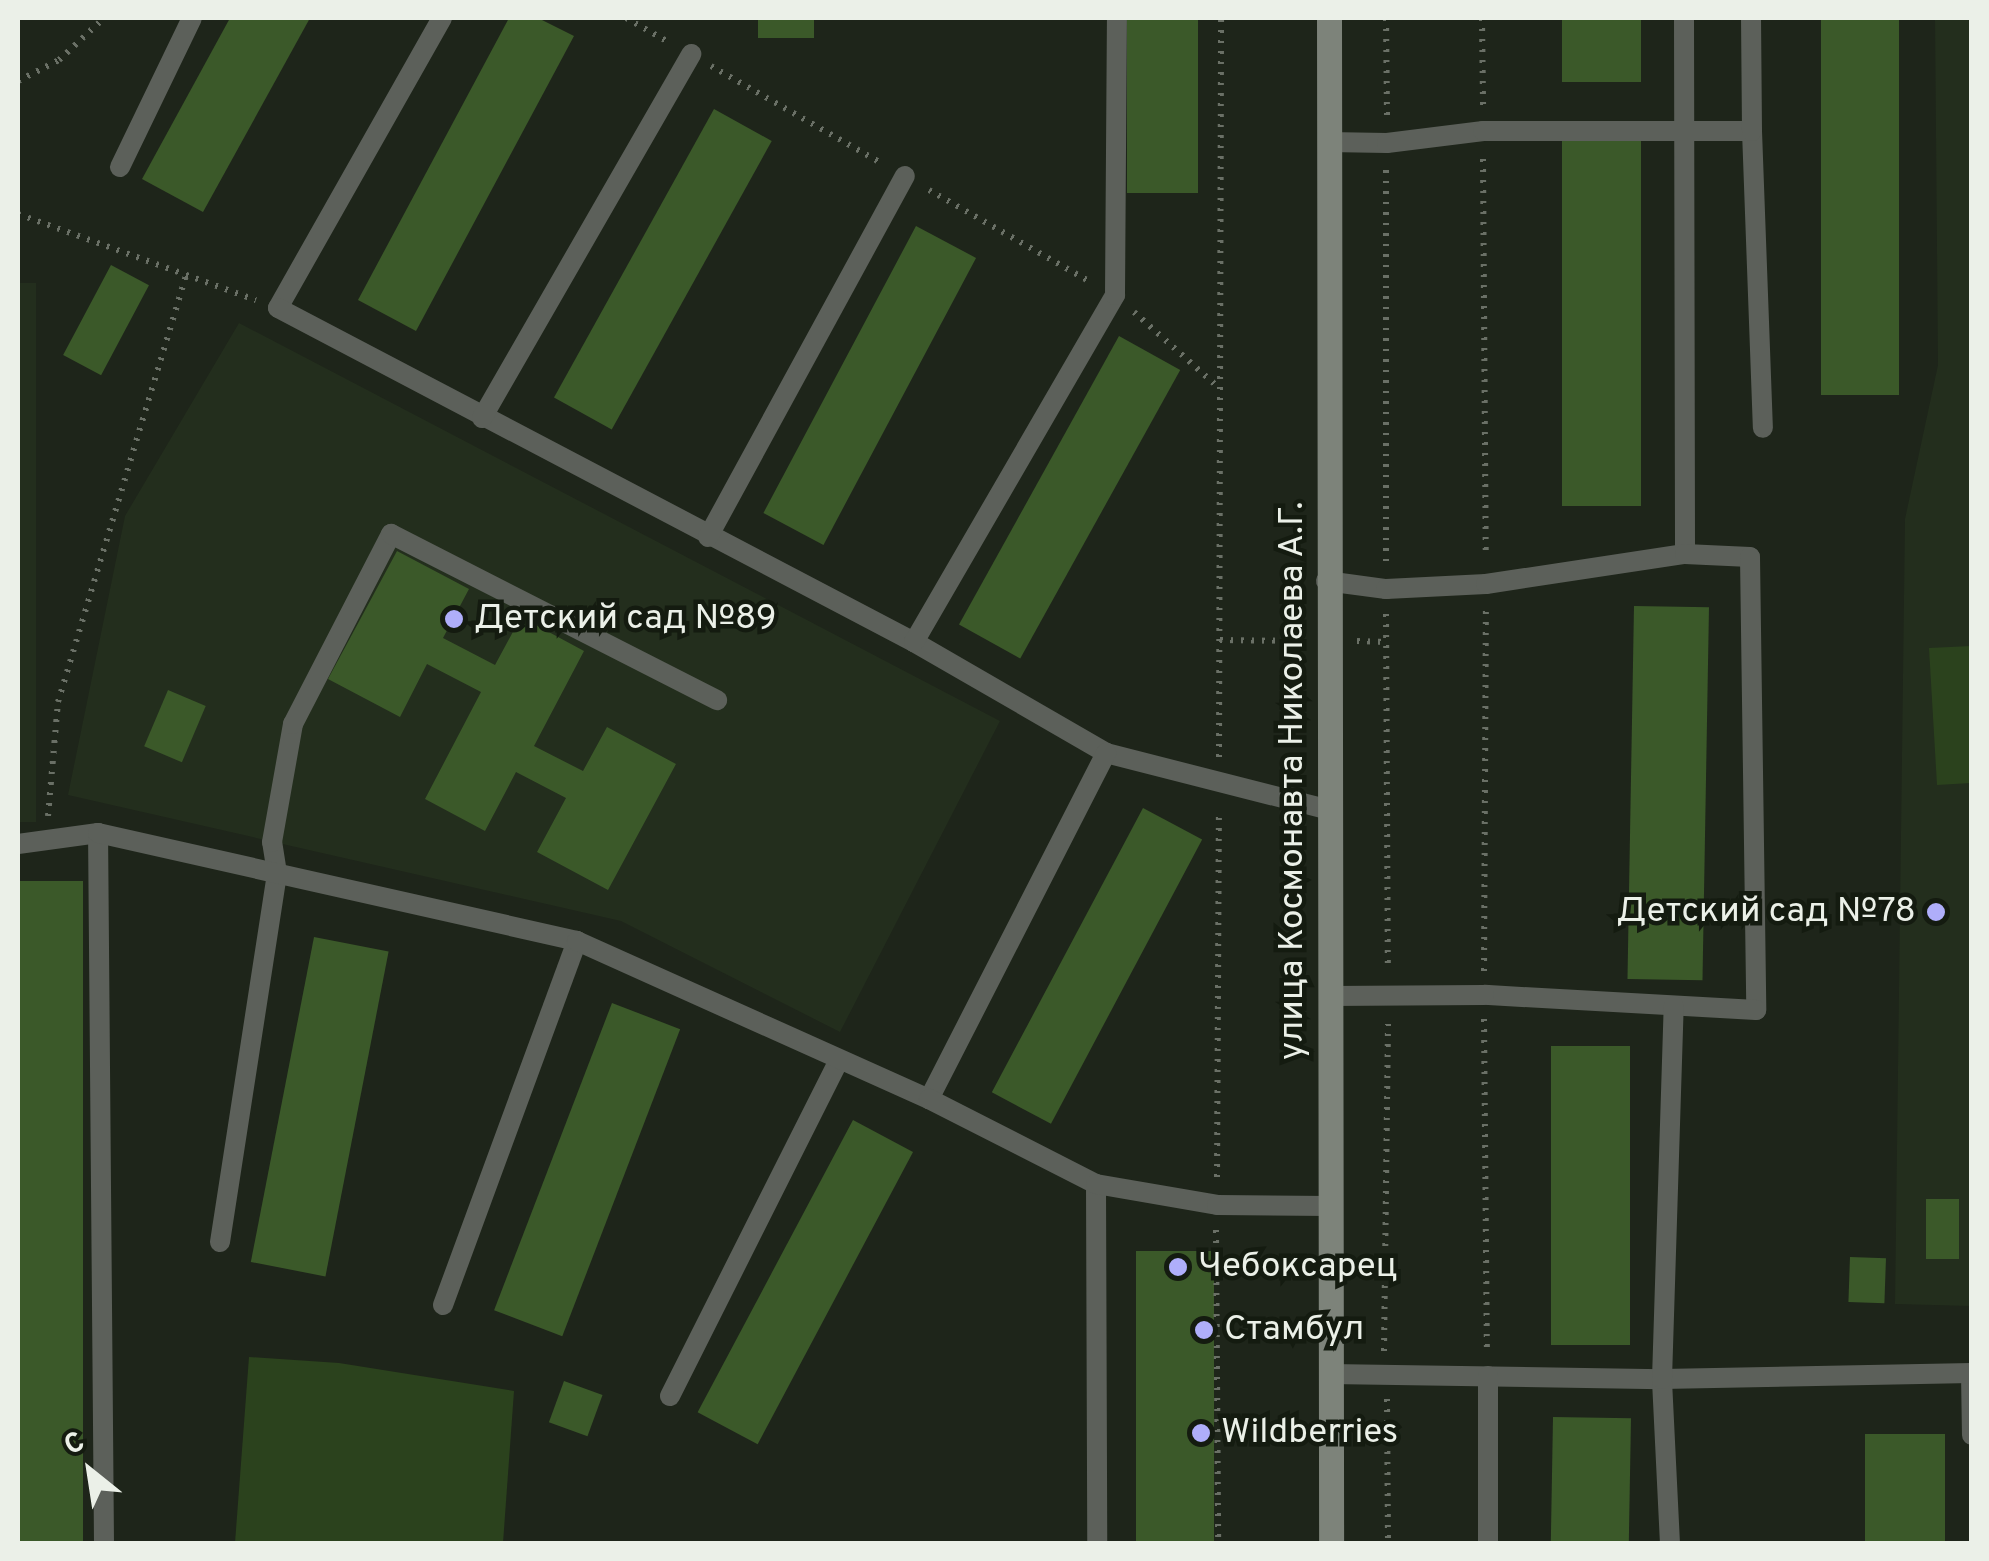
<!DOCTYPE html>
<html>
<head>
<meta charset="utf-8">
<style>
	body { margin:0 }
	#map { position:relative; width:1989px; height:1561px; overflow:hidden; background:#1e251a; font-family:Overpass,sans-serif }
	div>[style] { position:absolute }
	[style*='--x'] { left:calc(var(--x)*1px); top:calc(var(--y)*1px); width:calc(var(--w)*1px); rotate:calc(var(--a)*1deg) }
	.built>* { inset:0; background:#232e1d; transform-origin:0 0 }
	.green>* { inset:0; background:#2b421d }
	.building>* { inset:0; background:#3b5929; transform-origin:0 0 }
	.path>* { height:6px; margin-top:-3px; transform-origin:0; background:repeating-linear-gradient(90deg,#6a7066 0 2.5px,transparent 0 10.5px) }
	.lane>* { height:20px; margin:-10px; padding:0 10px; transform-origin:10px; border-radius:10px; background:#5c605a }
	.secondary>* { height:25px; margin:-12.5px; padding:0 12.5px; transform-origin:12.5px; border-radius:12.5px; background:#7d837a }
	.dots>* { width:28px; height:28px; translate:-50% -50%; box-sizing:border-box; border:5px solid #141b10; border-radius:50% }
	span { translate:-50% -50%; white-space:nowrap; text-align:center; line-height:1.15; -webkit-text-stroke:9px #141b10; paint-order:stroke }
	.poi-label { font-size:35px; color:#ebf0e8 }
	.left { translate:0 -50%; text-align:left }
	.right { translate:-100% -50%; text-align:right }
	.street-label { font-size:35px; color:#ebf0e8 }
	.frame { position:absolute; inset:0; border:20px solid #ebf0e8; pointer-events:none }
	.north { position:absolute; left:40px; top:1421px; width:100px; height:100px; -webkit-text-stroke:8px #141b10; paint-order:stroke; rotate:330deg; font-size:28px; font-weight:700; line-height:40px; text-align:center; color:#ebf0e8 }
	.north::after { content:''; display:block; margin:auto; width:35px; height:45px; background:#ebf0e8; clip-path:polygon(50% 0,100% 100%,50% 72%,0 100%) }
</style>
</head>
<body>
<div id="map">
	<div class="built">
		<div style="clip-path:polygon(1935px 18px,1971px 18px,1971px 1306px,1895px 1304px,1905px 519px,1938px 365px)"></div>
		<div style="left:36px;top:283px;width:539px;height:18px;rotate:90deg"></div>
		<div style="clip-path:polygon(239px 323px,1000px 721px,840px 1032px,621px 921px,68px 795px,125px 516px)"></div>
	</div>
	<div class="green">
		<div style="clip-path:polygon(1971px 646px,1971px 783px,1937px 785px,1929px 648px)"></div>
		<div style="clip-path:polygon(249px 1357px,339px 1363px,514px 1391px,503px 1543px,235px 1543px)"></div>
	</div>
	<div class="building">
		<div style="clip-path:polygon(230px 18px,310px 18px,203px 212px,142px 179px)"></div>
		<div style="clip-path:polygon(509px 18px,538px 18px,574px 36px,416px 331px,358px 300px)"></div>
		<div style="left:758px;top:18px;width:56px;height:20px"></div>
		<div style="left:1127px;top:18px;width:71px;height:175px"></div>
		<div style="left:1562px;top:18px;width:79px;height:64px"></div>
		<div style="left:1821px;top:18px;width:78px;height:377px"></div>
		<div style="left:714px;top:109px;width:66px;height:330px;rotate:29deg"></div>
		<div style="left:1562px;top:141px;width:79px;height:365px"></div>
		<div style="left:916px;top:226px;width:68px;height:325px;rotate:28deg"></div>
		<div style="left:111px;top:265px;width:43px;height:102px;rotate:28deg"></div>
		<div style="left:1119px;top:336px;width:70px;height:330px;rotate:29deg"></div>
		<div style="clip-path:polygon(397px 551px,469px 589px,443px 638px,495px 665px,521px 617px,584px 651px,534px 746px,583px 771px,607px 727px,676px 764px,608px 890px,537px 852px,566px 798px,516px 772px,485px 831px,425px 799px,481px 692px,427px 664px,400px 717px,328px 679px)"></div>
		<div style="left:1634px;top:606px;width:75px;height:373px;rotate:1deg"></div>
		<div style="left:168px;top:690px;width:41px;height:61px;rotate:23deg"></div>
		<div style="left:1143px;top:808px;width:67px;height:322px;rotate:28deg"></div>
		<div style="left:18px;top:881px;width:65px;height:663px"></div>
		<div style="left:314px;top:937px;width:76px;height:331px;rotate:11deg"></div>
		<div style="left:612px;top:1003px;width:73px;height:329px;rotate:21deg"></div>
		<div style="left:1551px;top:1046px;width:79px;height:299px"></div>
		<div style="left:853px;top:1120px;width:68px;height:331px;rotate:28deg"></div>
		<div style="left:1926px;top:1199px;width:33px;height:60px"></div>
		<div style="left:1136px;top:1251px;width:78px;height:293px"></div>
		<div style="left:1850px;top:1257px;width:36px;height:45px;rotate:2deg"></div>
		<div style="left:564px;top:1381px;width:41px;height:44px;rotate:20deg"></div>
		<div style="left:1553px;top:1417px;width:78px;height:127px;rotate:1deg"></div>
		<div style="left:1865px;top:1434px;width:80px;height:110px"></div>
	</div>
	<div class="path">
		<div style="--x:626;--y:18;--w:51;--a:29.6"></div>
		<div style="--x:1386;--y:18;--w:98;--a:89.4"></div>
		<div style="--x:1482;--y:18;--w:88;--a:89.3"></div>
		<div style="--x:711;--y:66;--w:198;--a:29.7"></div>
		<div style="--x:18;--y:81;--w:46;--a:-27.1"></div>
		<div style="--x:59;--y:60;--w:62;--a:-43"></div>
		<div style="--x:1483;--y:159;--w:397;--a:89.6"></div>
		<div style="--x:929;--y:190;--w:182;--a:29.7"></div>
		<div style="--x:18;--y:214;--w:253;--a:19.9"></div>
		<div style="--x:1134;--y:312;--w:113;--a:41.8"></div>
		<div style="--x:1386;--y:561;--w:392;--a:-90"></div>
		<div style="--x:1386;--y:614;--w:357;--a:89.7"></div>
		<div style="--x:1220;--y:640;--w:77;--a:0.7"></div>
		<div style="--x:1357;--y:641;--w:29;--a:2"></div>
		<div style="--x:1219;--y:757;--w:739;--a:-89.84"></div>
		<div style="--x:48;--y:816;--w:114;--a:-85"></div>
		<div style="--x:58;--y:702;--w:445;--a:-73.3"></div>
		<div style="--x:1484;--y:971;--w:362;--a:-89.7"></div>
		<div style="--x:1484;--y:1019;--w:332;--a:89.5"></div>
		<div style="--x:1217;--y:1177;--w:367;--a:-89.7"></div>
		<div style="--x:1216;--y:1230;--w:314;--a:89.6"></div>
		<div style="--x:1384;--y:1351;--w:327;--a:-89.3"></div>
		<div style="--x:1387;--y:1399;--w:145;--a:89.6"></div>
	</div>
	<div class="lane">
		<div style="--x:442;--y:18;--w:333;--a:119.5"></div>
		<div style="--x:278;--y:308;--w:718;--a:27.71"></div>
		<div style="--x:914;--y:642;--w:222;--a:30"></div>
		<div style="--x:1106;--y:753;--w:230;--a:14.3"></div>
		<div style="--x:1684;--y:18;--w:536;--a:89.89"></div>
		<div style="--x:1752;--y:131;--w:297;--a:87.9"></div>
		<div style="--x:1328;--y:142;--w:59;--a:1"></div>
		<div style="--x:1387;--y:143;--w:97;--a:-7.1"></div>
		<div style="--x:1483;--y:131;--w:269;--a:0"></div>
		<div style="--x:1752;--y:131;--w:113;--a:-90.5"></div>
		<div style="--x:120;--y:167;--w:165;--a:-64.2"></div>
		<div style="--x:482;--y:418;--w:420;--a:-60.1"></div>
		<div style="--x:708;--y:537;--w:411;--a:-61.4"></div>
		<div style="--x:1326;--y:581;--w:61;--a:7.6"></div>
		<div style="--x:1386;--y:589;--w:100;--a:-2.9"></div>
		<div style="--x:1486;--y:584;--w:201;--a:-8.6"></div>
		<div style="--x:1685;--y:554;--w:65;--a:2.6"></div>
		<div style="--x:1750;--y:557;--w:453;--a:89.2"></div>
		<div style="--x:1756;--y:1010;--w:272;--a:-176.8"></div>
		<div style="--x:1484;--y:995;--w:154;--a:179.6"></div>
		<div style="--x:914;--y:642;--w:401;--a:-59.9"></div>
		<div style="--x:1115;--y:295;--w:277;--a:-89.6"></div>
		<div style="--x:18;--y:844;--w:81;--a:-7.8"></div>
		<div style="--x:929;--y:1099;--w:389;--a:-62.9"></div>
		<div style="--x:1096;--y:1184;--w:360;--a:89.8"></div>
		<div style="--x:220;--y:1242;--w:373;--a:-81.2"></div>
		<div style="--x:277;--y:873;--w:31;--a:-99"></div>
		<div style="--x:272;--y:842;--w:120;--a:-79.9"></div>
		<div style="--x:293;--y:724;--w:214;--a:-62.7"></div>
		<div style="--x:391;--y:534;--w:366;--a:27"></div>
		<div style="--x:443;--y:1305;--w:388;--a:-69.8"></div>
		<div style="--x:1971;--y:1373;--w:62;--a:89.1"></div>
		<div style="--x:1330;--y:1374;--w:332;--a:0.9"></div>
		<div style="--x:1662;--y:1379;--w:310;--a:-1.1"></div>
		<div style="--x:670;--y:1396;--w:374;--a:-63.3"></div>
		<div style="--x:104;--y:1544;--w:711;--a:-90.48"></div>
		<div style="--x:98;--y:833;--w:491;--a:12.7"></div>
		<div style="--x:577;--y:941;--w:386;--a:24.2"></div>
		<div style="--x:929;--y:1099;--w:187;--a:27"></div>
		<div style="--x:1096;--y:1184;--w:123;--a:9.8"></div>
		<div style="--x:1217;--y:1205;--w:112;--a:0.5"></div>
		<div style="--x:1488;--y:1544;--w:168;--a:-90"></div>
		<div style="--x:1670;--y:1544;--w:165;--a:-92.8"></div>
		<div style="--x:1662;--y:1379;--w:373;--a:-88.2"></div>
	</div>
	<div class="secondary">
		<div style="--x:1329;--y:18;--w:1526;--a:89.92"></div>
	</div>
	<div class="dots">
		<div style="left:454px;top:619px;background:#afaefa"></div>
		<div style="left:1936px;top:912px;background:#afaefa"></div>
		<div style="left:1178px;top:1267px;background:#afaefa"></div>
		<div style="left:1204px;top:1330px;background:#afaefa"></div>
		<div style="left:1201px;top:1433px;background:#afaefa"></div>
	</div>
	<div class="poi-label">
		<span class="left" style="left:474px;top:619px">Детский сад №89</span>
		<span class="right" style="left:1916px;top:912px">Детский сад №78</span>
		<span class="left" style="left:1198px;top:1267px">Чебоксарец</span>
		<span class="left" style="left:1224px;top:1330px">Стамбул</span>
		<span class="left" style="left:1221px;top:1433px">Wildberries</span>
	</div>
	<div class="street-label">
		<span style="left:1293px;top:781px;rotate:-90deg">улица Космонавта Николаева А.Г.</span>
	</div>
	<div class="frame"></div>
	<div class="north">С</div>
</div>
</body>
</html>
